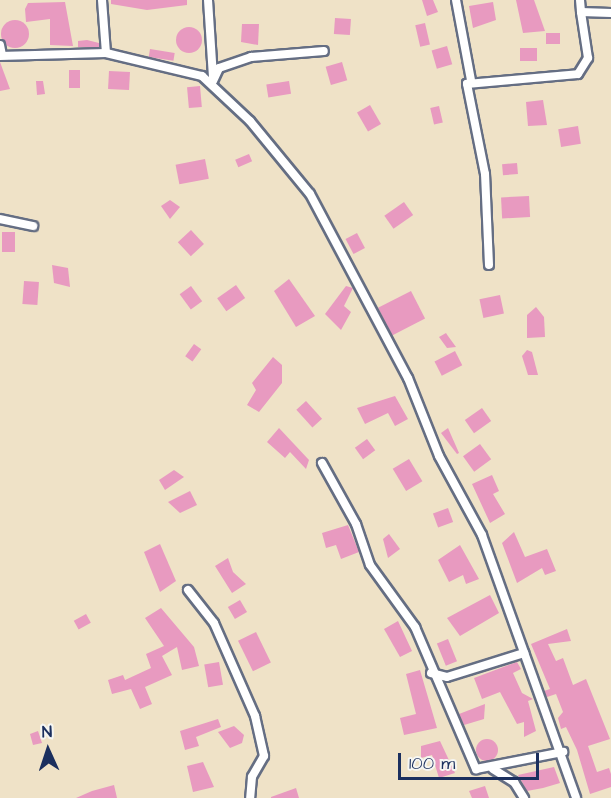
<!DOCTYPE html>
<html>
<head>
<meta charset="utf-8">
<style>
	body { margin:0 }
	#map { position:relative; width:611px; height:798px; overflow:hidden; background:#efe2c7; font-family:"Architects Daughter",sans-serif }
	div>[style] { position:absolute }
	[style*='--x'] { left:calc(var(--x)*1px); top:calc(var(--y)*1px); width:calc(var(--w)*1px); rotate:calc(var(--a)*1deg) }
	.building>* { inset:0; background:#e89ac0; transform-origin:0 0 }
	.round { border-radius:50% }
	.roads { filter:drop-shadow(2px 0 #656e83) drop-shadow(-2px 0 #656e83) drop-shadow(0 2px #656e83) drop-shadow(0 -2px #656e83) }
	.street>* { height:8px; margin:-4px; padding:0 4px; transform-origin:4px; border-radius:4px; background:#fff }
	span { translate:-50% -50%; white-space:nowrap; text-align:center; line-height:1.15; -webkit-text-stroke:5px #f6f6f2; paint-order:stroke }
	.north { position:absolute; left:18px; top:720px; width:60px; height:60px; -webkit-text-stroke:4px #f6f6f2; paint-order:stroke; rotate:357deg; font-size:16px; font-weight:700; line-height:24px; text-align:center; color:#1b2f5e }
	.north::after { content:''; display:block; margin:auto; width:21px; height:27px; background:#1b2f5e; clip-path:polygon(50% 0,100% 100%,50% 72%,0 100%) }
	.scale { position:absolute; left:398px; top:753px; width:141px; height:27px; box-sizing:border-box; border:3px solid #1b2f5e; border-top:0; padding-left:8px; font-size:18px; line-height:21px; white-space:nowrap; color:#1b2f5e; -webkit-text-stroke:4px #f6f6f2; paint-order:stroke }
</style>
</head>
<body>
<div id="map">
	<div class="building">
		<div style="clip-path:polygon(111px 0,187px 0,187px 5px,147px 10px,111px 4px)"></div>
		<div style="clip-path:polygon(422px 0,433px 0,438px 12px,427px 16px)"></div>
		<div style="clip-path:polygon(516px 0,534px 0,545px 31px,523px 33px)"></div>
		<div style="clip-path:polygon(65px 2px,73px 46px,50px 45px,50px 19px,26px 22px,25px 9px,28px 3px)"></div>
		<div style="clip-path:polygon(493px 2px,496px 20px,473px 28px,469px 6px)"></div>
		<div style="left:335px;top:18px;width:16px;height:16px;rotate:4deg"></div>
		<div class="round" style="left:1px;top:20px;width:28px;height:28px"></div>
		<div style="left:425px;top:23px;width:22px;height:10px;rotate:77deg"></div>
		<div style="clip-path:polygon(242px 24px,259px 24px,258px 45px,241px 42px)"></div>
		<div class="round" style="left:176px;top:27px;width:26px;height:26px"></div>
		<div style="left:546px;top:33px;width:14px;height:11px"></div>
		<div style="clip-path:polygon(87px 40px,99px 43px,99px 47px,78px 47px,78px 41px)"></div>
		<div style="left:447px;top:46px;width:19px;height:16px;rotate:74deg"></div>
		<div style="left:537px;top:48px;width:13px;height:17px;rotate:90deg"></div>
		<div style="left:150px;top:49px;width:25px;height:8px;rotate:9deg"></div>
		<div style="clip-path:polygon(0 62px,10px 89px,0 91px)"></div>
		<div style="left:342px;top:62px;width:19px;height:17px;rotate:74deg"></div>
		<div style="left:80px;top:70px;width:18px;height:11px;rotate:90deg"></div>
		<div style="left:109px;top:71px;width:21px;height:18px;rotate:3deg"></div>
		<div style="clip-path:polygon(36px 81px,43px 81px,45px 94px,37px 95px)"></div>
		<div style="left:289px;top:81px;width:13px;height:23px;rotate:81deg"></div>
		<div style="left:200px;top:86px;width:21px;height:13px;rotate:85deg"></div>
		<div style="clip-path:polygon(543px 100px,547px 125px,528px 126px,526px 102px)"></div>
		<div style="left:370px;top:105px;width:22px;height:15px;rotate:60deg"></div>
		<div style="left:439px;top:106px;width:17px;height:9px;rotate:77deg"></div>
		<div style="left:578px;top:126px;width:18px;height:20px;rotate:81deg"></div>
		<div style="left:249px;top:154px;width:8px;height:15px;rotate:67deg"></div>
		<div style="left:205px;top:159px;width:20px;height:30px;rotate:79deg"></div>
		<div style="left:517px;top:163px;width:11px;height:15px;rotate:85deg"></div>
		<div style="left:529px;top:196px;width:21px;height:28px;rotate:87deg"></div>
		<div style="clip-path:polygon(170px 200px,180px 207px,170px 219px,161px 206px)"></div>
		<div style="left:404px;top:202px;width:16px;height:24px;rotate:55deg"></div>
		<div style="left:191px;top:230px;width:19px;height:18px;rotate:47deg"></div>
		<div style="left:2px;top:232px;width:13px;height:20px"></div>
		<div style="left:357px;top:233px;width:17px;height:13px;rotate:62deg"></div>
		<div style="clip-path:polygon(52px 265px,68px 268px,70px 287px,54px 283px)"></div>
		<div style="clip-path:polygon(289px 279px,315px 316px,296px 327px,274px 291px)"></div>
		<div style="left:24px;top:281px;width:15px;height:23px;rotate:4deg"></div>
		<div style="left:236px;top:285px;width:16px;height:23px;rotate:55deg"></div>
		<div style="left:191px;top:286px;width:19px;height:14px;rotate:54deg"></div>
		<div style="clip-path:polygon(346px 286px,353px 288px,344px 306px,351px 312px,341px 330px,325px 314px)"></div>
		<div style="left:411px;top:291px;width:31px;height:37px;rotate:63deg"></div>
		<div style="left:500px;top:295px;width:19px;height:21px;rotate:78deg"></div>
		<div style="clip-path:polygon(536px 307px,544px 317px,545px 337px,527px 338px,527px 315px)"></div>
		<div style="clip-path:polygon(446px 333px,448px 336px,456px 347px,447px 348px,439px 337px)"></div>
		<div style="left:194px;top:344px;width:9px;height:15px;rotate:36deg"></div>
		<div style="clip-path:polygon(527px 350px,532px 352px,538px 375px,528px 375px,522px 356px)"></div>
		<div style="left:455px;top:351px;width:16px;height:23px;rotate:63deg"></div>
		<div style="clip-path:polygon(273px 357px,282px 365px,282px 383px,259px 412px,247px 405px,256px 390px,252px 383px)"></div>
		<div style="clip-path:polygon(395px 396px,408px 419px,395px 426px,388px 413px,365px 424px,357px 408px)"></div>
		<div style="left:306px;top:401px;width:24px;height:13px;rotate:48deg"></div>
		<div style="left:482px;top:408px;width:16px;height:21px;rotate:55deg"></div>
		<div style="clip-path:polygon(279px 428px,309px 460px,306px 469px,290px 452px,285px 458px,267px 442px)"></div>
		<div style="clip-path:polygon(448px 428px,459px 453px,457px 454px,441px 433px)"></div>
		<div style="left:367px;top:439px;width:14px;height:15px;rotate:54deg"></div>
		<div style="left:480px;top:444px;width:19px;height:21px;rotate:54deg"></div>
		<div style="left:409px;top:459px;width:26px;height:19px;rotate:59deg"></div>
		<div style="clip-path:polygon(174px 470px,184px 477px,165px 490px,159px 480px)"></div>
		<div style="clip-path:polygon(492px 475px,499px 491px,493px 494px,505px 514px,490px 523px,472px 484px)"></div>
		<div style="clip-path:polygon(190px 491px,197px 505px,180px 513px,168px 502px)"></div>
		<div style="left:448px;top:508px;width:15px;height:16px;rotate:70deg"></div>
		<div style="clip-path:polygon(348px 525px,359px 552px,341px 559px,336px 545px,326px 548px,322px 533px)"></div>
		<div style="clip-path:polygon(514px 532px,525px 557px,547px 549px,556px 571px,545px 575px,542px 568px,517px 583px,502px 543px)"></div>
		<div style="clip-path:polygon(389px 534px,400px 549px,388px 558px,383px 539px)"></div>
		<div style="clip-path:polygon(160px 544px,176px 581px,160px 592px,144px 552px)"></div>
		<div style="clip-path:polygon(460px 545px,479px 579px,466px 584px,463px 575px,449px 582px,438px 560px)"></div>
		<div style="clip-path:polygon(228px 558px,233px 572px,246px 584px,232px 593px,215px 566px)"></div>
		<div style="clip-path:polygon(490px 595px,499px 613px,460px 636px,447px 618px)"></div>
		<div style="left:240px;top:600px;width:14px;height:14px;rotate:60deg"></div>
		<div style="clip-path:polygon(161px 608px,194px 647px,199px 666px,182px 670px,177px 647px,162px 656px,172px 675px,145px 687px,152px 704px,140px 709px,131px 689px,112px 694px,108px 680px,123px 675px,125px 680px,151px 668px,146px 654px,164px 646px,145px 618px)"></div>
		<div style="left:86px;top:614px;width:10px;height:14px;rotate:61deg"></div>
		<div style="clip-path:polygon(398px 621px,412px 651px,400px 657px,384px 629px)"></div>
		<div style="clip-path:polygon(567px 629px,571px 641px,548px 644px,556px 661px,563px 658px,573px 685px,586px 679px,610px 739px,588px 746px,597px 772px,609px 768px,611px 774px,611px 787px,590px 794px,577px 750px,566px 727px,561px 729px,558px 718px,563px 712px,556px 694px,547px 697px,544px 691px,550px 689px,531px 644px)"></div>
		<div style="left:256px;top:632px;width:34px;height:20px;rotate:64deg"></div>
		<div style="left:448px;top:639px;width:24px;height:12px;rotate:68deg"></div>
		<div style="left:219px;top:662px;width:23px;height:15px;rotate:80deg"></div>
		<div style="clip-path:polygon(517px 662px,521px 669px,513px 673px,522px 693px,533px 699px,528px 701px,536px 731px,524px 737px,524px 722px,517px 724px,500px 692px,482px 699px,474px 678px)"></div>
		<div style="clip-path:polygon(420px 670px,437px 728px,404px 735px,400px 718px,416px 714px,406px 674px)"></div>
		<div style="clip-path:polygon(485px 704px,484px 719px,464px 725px,459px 714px)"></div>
		<div style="clip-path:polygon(218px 719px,221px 727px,196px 737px,199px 746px,185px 750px,180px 731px)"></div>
		<div style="clip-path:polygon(234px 726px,244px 735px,242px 743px,230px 748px,218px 732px)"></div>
		<div style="clip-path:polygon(38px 731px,42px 743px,33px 745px,30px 734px)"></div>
		<div class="round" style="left:476px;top:739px;width:22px;height:22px"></div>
		<div style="clip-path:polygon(440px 741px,455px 773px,439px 778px,432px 755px,421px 758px,421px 746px)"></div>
		<div style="clip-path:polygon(203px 762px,214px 787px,193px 792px,187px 766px)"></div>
		<div style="clip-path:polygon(554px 767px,560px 783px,543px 788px,527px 791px,518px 775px)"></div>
		<div style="clip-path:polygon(114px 785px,117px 798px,76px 798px,92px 791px)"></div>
		<div style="clip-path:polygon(485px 786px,489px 798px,472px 798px,469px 791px)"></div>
		<div style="clip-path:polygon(296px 788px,299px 798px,271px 798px,271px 797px)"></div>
	</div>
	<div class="roads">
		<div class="street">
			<div style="--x:102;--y:0;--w:53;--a:85.7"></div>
			<div style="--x:208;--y:0;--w:78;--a:86.3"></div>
			<div style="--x:456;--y:0;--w:81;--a:79.4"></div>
			<div style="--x:580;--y:0;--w:12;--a:85"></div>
			<div style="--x:0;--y:45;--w:10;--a:79"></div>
			<div style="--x:0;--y:56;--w:106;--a:-1.6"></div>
			<div style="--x:106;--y:53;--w:99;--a:13.5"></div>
			<div style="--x:202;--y:76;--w:66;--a:43.2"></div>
			<div style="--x:250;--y:121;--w:94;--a:50.6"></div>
			<div style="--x:310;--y:194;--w:208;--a:62"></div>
			<div style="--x:408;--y:378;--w:84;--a:68.3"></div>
			<div style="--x:439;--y:456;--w:90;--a:61.4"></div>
			<div style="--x:482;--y:535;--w:279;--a:70.3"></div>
			<div style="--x:213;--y:81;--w:14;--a:-65"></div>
			<div style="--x:219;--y:68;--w:34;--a:-19"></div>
			<div style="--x:251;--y:57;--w:73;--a:-4.7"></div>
			<div style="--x:0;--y:219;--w:34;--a:12"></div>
			<div style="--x:489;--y:265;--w:91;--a:-92.5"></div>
			<div style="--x:485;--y:174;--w:92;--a:-101.3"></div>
			<div style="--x:467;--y:84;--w:111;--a:-5.1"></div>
			<div style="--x:578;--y:74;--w:19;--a:-58"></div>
			<div style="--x:588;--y:58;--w:47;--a:-98.7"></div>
			<div style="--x:581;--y:12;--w:30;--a:2"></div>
			<div style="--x:322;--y:463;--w:70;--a:60.9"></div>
			<div style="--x:356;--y:524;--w:43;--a:71.1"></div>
			<div style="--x:370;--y:565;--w:77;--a:54"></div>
			<div style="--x:415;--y:627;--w:155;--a:66.8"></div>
			<div style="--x:476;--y:769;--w:89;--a:-11.1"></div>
			<div style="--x:188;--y:590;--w:42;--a:51.8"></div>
			<div style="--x:214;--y:623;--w:102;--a:66.2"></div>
			<div style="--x:255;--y:716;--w:41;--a:77.3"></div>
			<div style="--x:264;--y:756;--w:24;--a:120"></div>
			<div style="--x:252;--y:777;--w:21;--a:95"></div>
			<div style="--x:431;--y:673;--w:16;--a:14"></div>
			<div style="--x:447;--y:677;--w:81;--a:-17.3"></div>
			<div style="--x:493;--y:769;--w:25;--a:32"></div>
			<div style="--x:514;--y:782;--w:19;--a:58"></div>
		</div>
	</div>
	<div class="north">N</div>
	<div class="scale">100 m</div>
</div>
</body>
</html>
